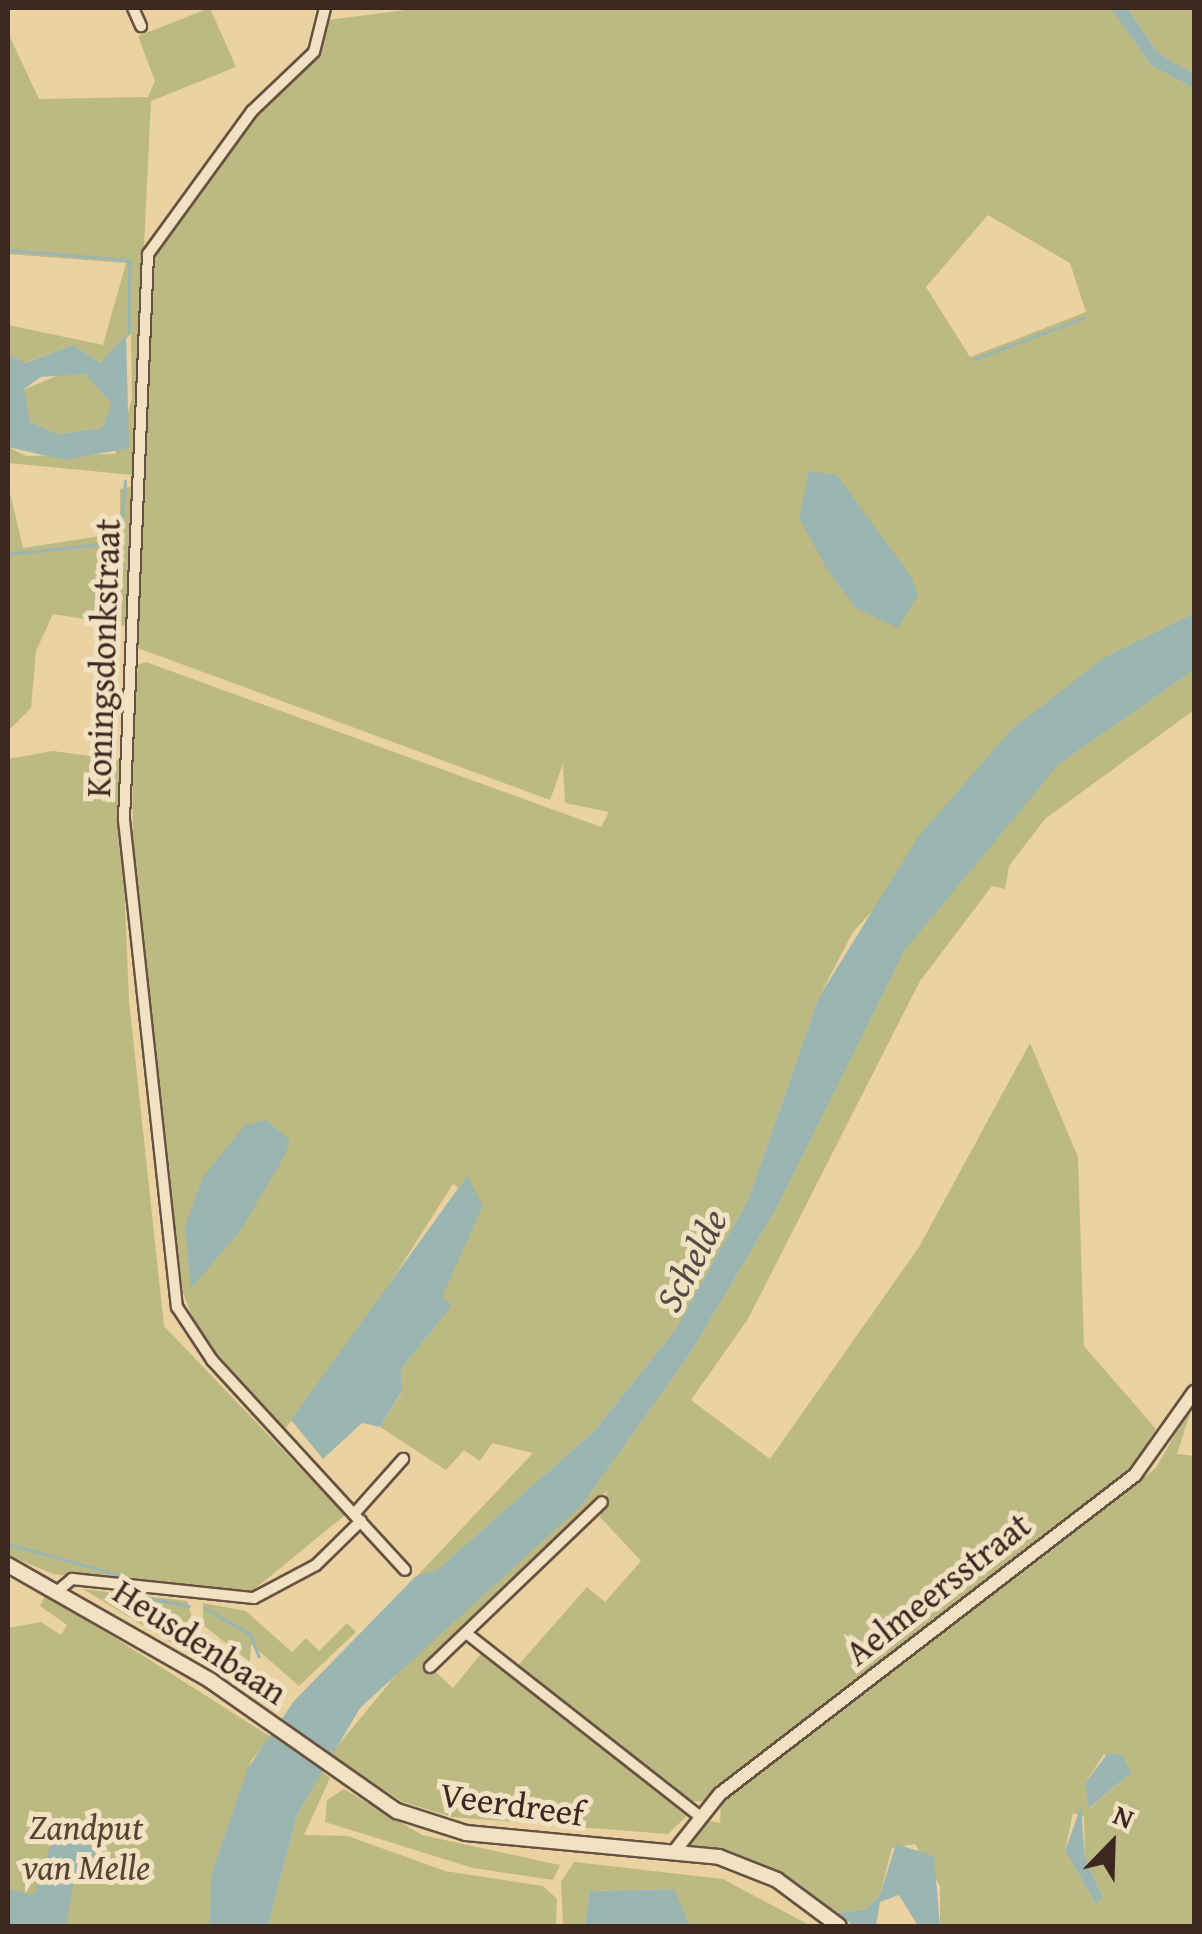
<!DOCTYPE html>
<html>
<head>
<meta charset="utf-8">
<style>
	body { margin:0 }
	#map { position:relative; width:1202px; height:1934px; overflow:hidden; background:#ead2a2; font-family:"Gentium Book Plus",serif }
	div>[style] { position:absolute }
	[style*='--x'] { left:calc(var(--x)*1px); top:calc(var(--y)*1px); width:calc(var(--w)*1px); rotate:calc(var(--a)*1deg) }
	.green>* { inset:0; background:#bcba82 }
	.water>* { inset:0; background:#9bb5b0 }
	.stream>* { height:2.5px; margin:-1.25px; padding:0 1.25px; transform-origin:1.25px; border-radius:1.25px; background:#9bb5b0 }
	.roads { filter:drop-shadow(2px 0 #685241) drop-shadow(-2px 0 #685241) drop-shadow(0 2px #685241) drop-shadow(0 -2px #685241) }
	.minor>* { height:10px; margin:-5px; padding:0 5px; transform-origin:5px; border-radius:5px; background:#f1e2c3 }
	.tertiary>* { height:12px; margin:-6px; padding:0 6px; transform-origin:6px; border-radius:6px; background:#f1e2c3 }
	.secondary>* { height:14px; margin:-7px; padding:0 7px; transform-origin:7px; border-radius:7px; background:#f1e2c3 }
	span { translate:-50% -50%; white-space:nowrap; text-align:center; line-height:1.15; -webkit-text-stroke:10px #f1e2c3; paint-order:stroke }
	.street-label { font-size:35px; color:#3c2821 }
	.park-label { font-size:35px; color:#564534; font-style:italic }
	.water-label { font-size:38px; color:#544b45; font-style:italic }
	.frame { position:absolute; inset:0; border:10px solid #3c2821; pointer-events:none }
	.north { position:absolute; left:1062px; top:1794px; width:100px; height:100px; -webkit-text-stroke:8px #f1e2c3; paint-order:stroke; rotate:23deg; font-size:28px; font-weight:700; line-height:40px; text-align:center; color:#3c2821 }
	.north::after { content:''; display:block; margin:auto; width:35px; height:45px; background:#3c2821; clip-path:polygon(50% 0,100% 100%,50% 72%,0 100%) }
</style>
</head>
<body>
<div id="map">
	<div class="green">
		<div style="clip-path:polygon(210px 8px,236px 67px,151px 101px,133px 475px,8px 463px,8px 447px,26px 456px,115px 454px,132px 399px,131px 334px,99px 363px,73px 345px,24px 363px,8px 354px,8px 325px,103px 345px,126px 263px,8px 254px,8px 33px,39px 99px,148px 97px,155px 81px,138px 36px)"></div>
		<div style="clip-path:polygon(evenodd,422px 8px,1110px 8px,1151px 65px,1194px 89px,1194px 613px,1105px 657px,853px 932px,819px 997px,748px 1200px,675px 1330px,594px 1431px,437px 1570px,417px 1576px,533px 1453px,492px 1443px,480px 1461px,464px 1450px,446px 1470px,380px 1427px,402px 1392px,401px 1369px,452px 1306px,441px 1297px,483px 1206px,453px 1184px,345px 1354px,285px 1429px,198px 1332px,176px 1274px,133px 839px,132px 736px,138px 665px,146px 662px,601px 827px,609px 812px,565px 803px,563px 764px,550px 800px,135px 647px,152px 255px,255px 114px,318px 54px,328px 20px,422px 8px,988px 215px,1070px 263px,1086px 312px,970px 357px,926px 287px,988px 215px,422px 8px,837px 475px,855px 503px,856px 608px,799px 518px,837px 475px)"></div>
		<div style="clip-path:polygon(1127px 8px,1194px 8px,1194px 74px,1158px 53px)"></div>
		<div style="clip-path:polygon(61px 374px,85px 374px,104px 388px,113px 404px,102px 428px,58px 434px,30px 422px,23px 390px)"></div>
		<div style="clip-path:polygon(8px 484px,23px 548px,120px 533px,120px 489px,133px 486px,133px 559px,127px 626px,53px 614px,36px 651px,31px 708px,8px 731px)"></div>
		<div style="clip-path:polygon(evenodd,1194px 670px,1194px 710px,1045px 819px,1009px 866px,1005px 889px,992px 886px,920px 981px,748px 1319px,691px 1400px,770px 1459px,919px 1247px,1030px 1043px,1078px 1157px,1084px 1346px,1156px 1429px,1133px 1467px,1017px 1560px,1026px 1569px,1156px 1468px,1194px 1401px,1177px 1454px,1194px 1456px,1194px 1926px,940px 1926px,940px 1886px,915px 1844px,892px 1848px,880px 1895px,866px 1909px,837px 1913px,762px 1864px,688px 1846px,700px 1819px,720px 1823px,721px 1802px,691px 1801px,515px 1669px,587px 1587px,605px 1602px,641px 1561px,600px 1517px,608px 1490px,427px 1664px,453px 1688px,484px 1650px,691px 1812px,668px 1834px,452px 1817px,403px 1802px,330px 1755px,424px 1641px,583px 1504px,691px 1352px,776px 1209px,905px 950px,971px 862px,1058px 765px,1194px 670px,1104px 1754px,1131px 1773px,1090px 1808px,1085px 1783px,1104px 1754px,1194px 670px,1073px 1813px,1084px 1817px,1085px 1858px,1103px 1898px,1096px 1904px,1065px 1851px,1073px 1813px)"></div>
		<div style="clip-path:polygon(53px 751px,119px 760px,129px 1001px,164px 1326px,345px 1515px,246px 1596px,53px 1574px,8px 1555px,8px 759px)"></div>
		<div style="clip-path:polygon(83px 1589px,187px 1601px,196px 1630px,270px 1685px,272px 1704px)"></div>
		<div style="clip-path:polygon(46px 1594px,271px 1737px,251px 1761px,211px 1875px,209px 1926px,8px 1926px,8px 1628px,41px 1622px,61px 1635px,67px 1625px,40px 1606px)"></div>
		<div style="clip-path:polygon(203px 1603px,246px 1611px,292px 1652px,306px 1638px,319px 1651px,347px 1623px,356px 1632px,299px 1686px,251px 1644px,250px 1662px,203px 1625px)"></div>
		<div style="clip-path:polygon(322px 1772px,330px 1778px,304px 1835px,348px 1836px,445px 1871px,543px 1886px,557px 1899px,556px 1926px,268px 1926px,297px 1815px)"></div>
		<div style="clip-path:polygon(344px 1789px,422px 1835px,560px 1865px,553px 1880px,473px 1868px,325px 1822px,327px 1800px)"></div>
		<div style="clip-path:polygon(574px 1862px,723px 1879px,811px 1926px,690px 1926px,673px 1889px,589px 1891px,585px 1926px,563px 1926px,561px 1882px)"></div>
	</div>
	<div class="water">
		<div style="clip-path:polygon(1110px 8px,1127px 8px,1158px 53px,1194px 74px,1194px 89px,1151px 65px)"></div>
		<div style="clip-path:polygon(evenodd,126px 334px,129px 448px,65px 460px,8px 447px,8px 354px,25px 363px,73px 345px,100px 363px,126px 334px,85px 374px,112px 404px,102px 428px,58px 434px,30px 422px,24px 389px,41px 377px,85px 374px)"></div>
		<div style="clip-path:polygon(809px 471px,837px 475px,912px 578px,918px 595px,898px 628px,856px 608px,827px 569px,799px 518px)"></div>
		<div style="clip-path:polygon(1194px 613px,1194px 670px,1058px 765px,905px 950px,776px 1209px,691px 1352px,583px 1504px,360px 1708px,297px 1815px,268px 1926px,209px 1926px,211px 1875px,248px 1768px,294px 1701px,416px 1576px,437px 1570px,594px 1431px,675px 1330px,748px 1200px,819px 997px,918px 837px,1011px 730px,1105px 657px)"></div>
		<div style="clip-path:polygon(266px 1120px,290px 1140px,285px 1155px,241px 1230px,191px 1288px,185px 1226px,203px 1177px,245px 1125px)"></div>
		<div style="clip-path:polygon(467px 1176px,483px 1206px,442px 1297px,452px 1306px,401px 1369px,402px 1391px,380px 1427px,362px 1423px,323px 1459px,291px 1420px)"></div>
		<div style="clip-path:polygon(1108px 1753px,1122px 1755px,1131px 1773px,1089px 1808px,1085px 1783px)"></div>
		<div style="clip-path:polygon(1081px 1806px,1085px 1858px,1103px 1898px,1096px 1904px,1065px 1851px)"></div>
		<div style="clip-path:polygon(71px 1832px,98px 1852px,76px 1870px,66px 1926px,8px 1926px,8px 1889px,34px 1895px,55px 1833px)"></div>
		<div style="clip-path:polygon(896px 1844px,934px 1856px,940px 1926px,918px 1926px,899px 1895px,880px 1902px,876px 1926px,854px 1926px,837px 1913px,866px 1909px,880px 1895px)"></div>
		<div style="clip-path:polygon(674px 1889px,690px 1926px,585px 1926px,589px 1891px)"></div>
	</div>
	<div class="stream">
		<div style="--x:8;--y:250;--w:122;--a:4.7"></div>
		<div style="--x:130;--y:260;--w:73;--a:90.8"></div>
		<div style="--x:975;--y:359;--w:116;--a:-20.8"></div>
		<div style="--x:8;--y:554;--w:113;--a:-6.1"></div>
		<div style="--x:120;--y:542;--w:61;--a:-85.3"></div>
		<div style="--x:8;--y:1544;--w:119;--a:15.5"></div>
		<div style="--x:121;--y:1593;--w:69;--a:10.8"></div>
		<div style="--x:205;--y:1608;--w:52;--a:30"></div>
		<div style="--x:250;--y:1634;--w:24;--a:68"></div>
	</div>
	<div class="roads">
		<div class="minor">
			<div style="--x:133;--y:8;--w:20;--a:66"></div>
			<div style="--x:325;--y:8;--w:45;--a:104"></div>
			<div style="--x:314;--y:52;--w:86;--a:136.4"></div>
			<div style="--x:252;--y:111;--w:177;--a:126"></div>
			<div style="--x:148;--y:254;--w:567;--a:92.43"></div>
			<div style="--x:124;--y:820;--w:490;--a:83.8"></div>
			<div style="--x:177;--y:1307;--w:64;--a:56.6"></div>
			<div style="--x:212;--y:1360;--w:285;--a:47.4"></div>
			<div style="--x:354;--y:1514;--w:74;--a:-48.3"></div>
			<div style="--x:60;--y:1589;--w:16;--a:-40"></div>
			<div style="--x:72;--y:1579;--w:183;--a:6"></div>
			<div style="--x:254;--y:1598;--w:70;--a:-28"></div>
			<div style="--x:316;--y:1565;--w:63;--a:-44.4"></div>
			<div style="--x:466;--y:1633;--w:295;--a:38.1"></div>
			<div style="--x:430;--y:1667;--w:238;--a:-43.8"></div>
		</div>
		<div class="tertiary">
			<div style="--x:673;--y:1853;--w:75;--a:-51.5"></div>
			<div style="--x:720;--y:1794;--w:523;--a:-37.55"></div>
			<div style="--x:1135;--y:1475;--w:102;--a:-54.6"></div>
		</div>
		<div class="secondary">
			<div style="--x:8;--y:1565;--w:234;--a:29.7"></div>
			<div style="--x:211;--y:1681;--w:227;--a:35"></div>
			<div style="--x:397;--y:1811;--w:72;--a:17.7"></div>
			<div style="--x:466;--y:1833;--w:254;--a:5.4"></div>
			<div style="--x:719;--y:1857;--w:62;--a:21.6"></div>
			<div style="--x:777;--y:1880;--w:77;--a:36.6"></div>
		</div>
	</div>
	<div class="street-label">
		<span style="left:103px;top:658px;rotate:-88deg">Koningsdonkstraat</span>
		<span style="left:938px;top:1589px;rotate:-38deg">Aelmeersstraat</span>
		<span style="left:200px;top:1642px;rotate:33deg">Heusdenbaan</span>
		<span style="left:512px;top:1804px;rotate:8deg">Veerdreef</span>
	</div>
	<div class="park-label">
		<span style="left:86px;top:1847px">Zandput<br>van Melle</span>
	</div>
	<div class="water-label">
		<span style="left:691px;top:1260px;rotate:-62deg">Schelde</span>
	</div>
	<div class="frame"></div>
	<div class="north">N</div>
</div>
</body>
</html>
